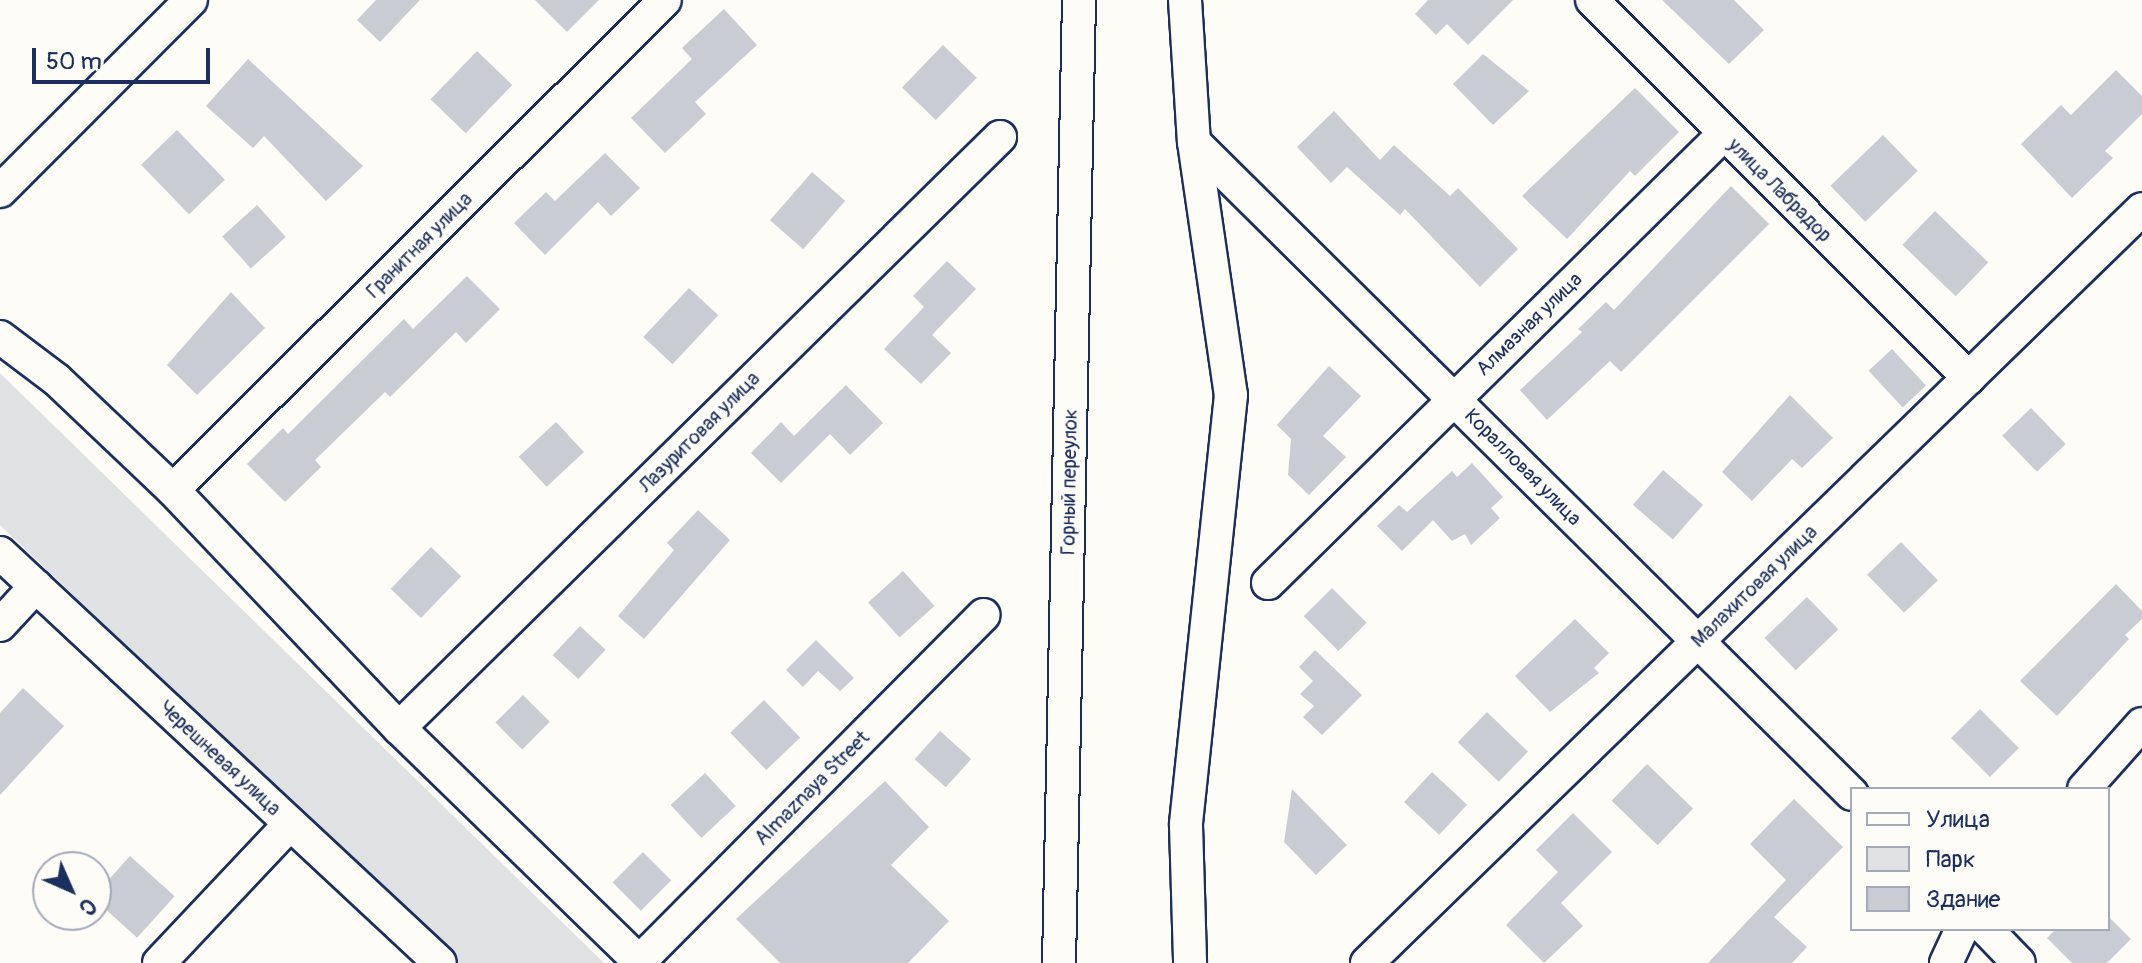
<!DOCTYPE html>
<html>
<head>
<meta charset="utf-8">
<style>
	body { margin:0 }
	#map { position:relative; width:2142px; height:963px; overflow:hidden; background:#fdfcf7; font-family:Pangolin,sans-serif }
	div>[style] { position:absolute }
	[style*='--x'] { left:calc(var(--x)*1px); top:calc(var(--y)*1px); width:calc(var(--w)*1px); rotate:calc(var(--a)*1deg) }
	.green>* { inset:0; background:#e0e1e3 }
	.building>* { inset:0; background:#c9ccd3; transform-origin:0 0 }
	.roads { filter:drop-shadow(2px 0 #1b2f5e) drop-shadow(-2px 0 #1b2f5e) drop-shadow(0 2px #1b2f5e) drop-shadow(0 -2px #1b2f5e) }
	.minor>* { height:32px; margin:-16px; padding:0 16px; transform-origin:16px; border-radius:16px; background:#fdfcf7 }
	span { translate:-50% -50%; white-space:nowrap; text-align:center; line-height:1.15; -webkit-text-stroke:8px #fdfcf7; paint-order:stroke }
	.street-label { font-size:20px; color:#1b2f5e }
	.legend { position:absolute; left:1850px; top:787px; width:260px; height:144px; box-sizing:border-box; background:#fdfcf7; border:2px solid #a3aaba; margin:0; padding:10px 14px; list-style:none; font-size:24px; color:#1b2f5e }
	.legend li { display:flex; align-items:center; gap:16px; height:40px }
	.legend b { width:40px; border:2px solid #a3aaba }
	.north { position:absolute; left:32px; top:851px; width:80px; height:80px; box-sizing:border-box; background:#fdfcf7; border:2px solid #a3aaba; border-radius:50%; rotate:135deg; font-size:22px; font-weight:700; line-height:32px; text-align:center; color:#1b2f5e }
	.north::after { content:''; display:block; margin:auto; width:28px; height:36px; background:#1b2f5e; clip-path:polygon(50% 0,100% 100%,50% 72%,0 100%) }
	.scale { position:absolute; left:32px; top:48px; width:178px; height:36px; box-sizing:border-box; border:4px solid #1b2f5e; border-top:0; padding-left:10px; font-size:24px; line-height:28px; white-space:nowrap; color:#1b2f5e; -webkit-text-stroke:6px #fdfcf7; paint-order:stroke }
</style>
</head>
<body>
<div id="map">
	<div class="green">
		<div style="clip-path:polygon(0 373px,604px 963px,459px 963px,0 525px)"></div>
	</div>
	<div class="building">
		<div style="clip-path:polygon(376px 0,420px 0,380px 42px,357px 20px)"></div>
		<div style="clip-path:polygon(535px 0,599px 0,567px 32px)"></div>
		<div style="clip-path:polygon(1428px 0,1513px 0,1468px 45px,1447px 24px,1436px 35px,1415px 14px)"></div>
		<div style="clip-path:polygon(1662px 0,1734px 0,1764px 30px,1729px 64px)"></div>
		<div style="clip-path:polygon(724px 9px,757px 45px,695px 102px,706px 114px,665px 153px,631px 118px,692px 59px,682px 48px)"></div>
		<div style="left:943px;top:45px;width:47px;height:59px;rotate:44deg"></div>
		<div style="left:477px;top:51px;width:49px;height:67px;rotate:44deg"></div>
		<div style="clip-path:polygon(1483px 54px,1529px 91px,1493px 125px,1453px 84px)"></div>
		<div style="clip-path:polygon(248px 59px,363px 166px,326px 201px,264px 136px,253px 148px,206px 106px)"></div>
		<div style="clip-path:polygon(2116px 70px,2142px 96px,2142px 114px,2105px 151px,2113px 158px,2072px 198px,2021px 144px,2061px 105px,2071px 115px)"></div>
		<div style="clip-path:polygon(1635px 88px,1679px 132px,1635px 176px,1630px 171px,1567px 239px,1522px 196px)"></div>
		<div style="clip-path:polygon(1334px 111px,1380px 160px,1394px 145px,1450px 196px,1458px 188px,1518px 249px,1480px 287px,1405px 209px,1400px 215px,1347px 167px,1331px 183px,1297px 147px)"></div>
		<div style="left:177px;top:130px;width:69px;height:50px;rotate:46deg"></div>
		<div style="left:1883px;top:135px;width:50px;height:73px;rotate:46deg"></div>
		<div style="clip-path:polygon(605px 153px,640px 188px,611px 216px,598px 202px,545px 255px,514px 223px,546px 192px,555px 201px)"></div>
		<div style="left:812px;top:172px;width:44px;height:64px;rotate:41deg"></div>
		<div style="clip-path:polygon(1731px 186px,1769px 224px,1621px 372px,1610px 361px,1547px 420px,1520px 390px,1582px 332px,1578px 329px,1606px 302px,1614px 310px)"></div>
		<div style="left:257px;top:205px;width:43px;height:47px;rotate:48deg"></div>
		<div style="left:1935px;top:211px;width:74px;height:47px;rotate:44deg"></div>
		<div style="clip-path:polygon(947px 261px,976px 289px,932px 335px,951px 353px,921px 384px,884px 349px,924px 307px,913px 296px)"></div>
		<div style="clip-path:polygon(467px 276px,500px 309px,466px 343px,456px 332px,390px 397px,385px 392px,315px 460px,321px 467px,285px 502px,247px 464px,283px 428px,288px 434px,404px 319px,413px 329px)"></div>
		<div style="left:689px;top:288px;width:40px;height:67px;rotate:43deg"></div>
		<div style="clip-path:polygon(231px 292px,265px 328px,197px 395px,167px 365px)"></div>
		<div style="left:1892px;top:349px;width:50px;height:32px;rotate:47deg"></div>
		<div style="clip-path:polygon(1329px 366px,1361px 396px,1323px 436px,1346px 457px,1309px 495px,1288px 475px,1291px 439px,1277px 425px)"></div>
		<div style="clip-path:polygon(846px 385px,883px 423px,850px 455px,830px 434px,781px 483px,751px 453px,781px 422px,794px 436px)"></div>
		<div style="clip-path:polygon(1790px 395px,1833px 438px,1802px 468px,1792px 459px,1752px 501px,1722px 472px)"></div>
		<div style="left:2031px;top:408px;width:50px;height:40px;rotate:46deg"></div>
		<div style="left:556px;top:422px;width:41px;height:51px;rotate:47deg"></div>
		<div style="clip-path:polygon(1472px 463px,1503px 497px,1491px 508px,1500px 518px,1471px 545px,1465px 534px,1452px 541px,1433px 520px,1402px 551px,1377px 526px,1399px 505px,1407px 512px,1452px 471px,1457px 477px)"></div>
		<div style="left:1663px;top:470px;width:53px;height:46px;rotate:41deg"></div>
		<div style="clip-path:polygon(698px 510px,730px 540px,644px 639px,618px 616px,674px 550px,667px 543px)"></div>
		<div style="left:1901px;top:542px;width:53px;height:47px;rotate:46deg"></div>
		<div style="left:431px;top:547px;width:42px;height:58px;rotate:44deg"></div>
		<div style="left:903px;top:571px;width:47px;height:47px;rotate:48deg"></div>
		<div style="clip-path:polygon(2116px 584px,2142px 611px,2142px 619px,2125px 635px,2129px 639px,2057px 716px,2020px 681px)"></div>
		<div style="left:1332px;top:588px;width:49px;height:40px;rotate:45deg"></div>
		<div style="left:1807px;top:597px;width:45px;height:59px;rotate:46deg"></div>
		<div style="clip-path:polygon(1575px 619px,1609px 653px,1594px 668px,1599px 673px,1550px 712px,1515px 676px)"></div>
		<div style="left:580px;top:626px;width:35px;height:40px;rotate:43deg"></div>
		<div style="clip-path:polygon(816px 640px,854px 678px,840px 691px,818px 671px,803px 687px,786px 670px)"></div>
		<div style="clip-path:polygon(1315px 650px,1362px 695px,1322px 735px,1303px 717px,1314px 706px,1300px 694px,1313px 681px,1299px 667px)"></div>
		<div style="clip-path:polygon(23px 688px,64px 726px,0 795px,0 713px)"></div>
		<div style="left:523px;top:695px;width:38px;height:39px;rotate:45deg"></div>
		<div style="left:764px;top:700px;width:52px;height:47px;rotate:46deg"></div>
		<div style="left:1980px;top:709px;width:55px;height:41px;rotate:45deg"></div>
		<div style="left:1487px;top:712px;width:57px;height:42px;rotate:44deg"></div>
		<div style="left:940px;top:731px;width:42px;height:38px;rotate:42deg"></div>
		<div style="left:1647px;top:764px;width:64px;height:51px;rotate:44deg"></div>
		<div style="left:1432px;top:772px;width:48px;height:41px;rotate:43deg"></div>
		<div style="left:705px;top:773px;width:45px;height:47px;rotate:47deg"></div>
		<div style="clip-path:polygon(885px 781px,929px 827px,891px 865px,949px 921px,908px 963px,780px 963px,736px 919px)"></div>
		<div style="clip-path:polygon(1292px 789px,1347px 845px,1316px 875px,1284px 842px)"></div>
		<div style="clip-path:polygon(1794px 799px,1843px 847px,1774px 917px,1807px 947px,1792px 963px,1708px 963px,1786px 880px,1750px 844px)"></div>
		<div style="clip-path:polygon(1573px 813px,1612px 852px,1561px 903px,1583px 926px,1544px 963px,1506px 925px,1558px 872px,1536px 850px)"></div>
		<div style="left:643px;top:852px;width:40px;height:43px;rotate:45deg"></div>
		<div style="left:130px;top:856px;width:60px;height:56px;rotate:42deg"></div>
		<div style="clip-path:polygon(2108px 916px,2131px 939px,2107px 963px,2072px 963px,2047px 938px,2056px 929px,2108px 929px)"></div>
	</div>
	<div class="roads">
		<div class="minor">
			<div style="--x:1185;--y:0;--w:142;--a:86.4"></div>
			<div style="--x:1194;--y:142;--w:256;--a:81.7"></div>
			<div style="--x:1231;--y:395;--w:432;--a:96"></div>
			<div style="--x:1186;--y:825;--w:138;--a:88.3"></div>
			<div style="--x:1592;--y:0;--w:534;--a:45.08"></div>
			<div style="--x:1194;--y:142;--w:926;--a:44.74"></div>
			<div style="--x:0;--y:191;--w:270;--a:-45"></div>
			<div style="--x:0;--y:337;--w:71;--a:37"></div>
			<div style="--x:57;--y:380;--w:160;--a:43.5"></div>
			<div style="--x:173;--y:490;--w:328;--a:46.5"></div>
			<div style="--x:399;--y:728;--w:337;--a:44.2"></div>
			<div style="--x:173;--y:490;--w:694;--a:-44.88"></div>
			<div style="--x:0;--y:553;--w:601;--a:42.98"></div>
			<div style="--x:1268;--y:583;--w:640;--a:-44.56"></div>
			<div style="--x:0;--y:625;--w:53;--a:-47.3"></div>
			<div style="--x:399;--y:728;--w:843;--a:-44.52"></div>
			<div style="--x:2084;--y:789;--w:87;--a:-48.3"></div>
			<div style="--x:1986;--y:929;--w:47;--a:45.9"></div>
			<div style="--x:639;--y:962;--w:489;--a:-45.2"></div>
			<div style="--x:159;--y:963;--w:191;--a:-46.7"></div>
			<div style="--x:1059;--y:963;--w:963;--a:-88.81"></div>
			<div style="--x:1367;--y:963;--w:1081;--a:-44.21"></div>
			<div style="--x:1946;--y:963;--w:38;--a:-65"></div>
		</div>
	</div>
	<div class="street-label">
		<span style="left:1780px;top:190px;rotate:45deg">улица Лабрадор</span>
		<span style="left:419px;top:245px;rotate:-45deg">Гранитная улица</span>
		<span style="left:1529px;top:324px;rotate:-44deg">Алмазная улица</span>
		<span style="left:699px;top:432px;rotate:-45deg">Лазуритовая улица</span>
		<span style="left:1523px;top:467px;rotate:45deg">Коралловая улица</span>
		<span style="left:1069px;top:482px;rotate:-89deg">Горный переулок</span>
		<span style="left:1754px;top:586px;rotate:-44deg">Малахитовая улица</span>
		<span style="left:220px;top:758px;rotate:43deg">Черешневая улица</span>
		<span style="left:812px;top:788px;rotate:-45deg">Almaznaya Street</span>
	</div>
	<ul class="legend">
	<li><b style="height:10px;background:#fdfcf7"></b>Улица</li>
	<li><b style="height:22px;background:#e0e1e3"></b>Парк</li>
	<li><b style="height:22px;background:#c9ccd3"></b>Здание</li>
	</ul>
	<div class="north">С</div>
	<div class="scale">50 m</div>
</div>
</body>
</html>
